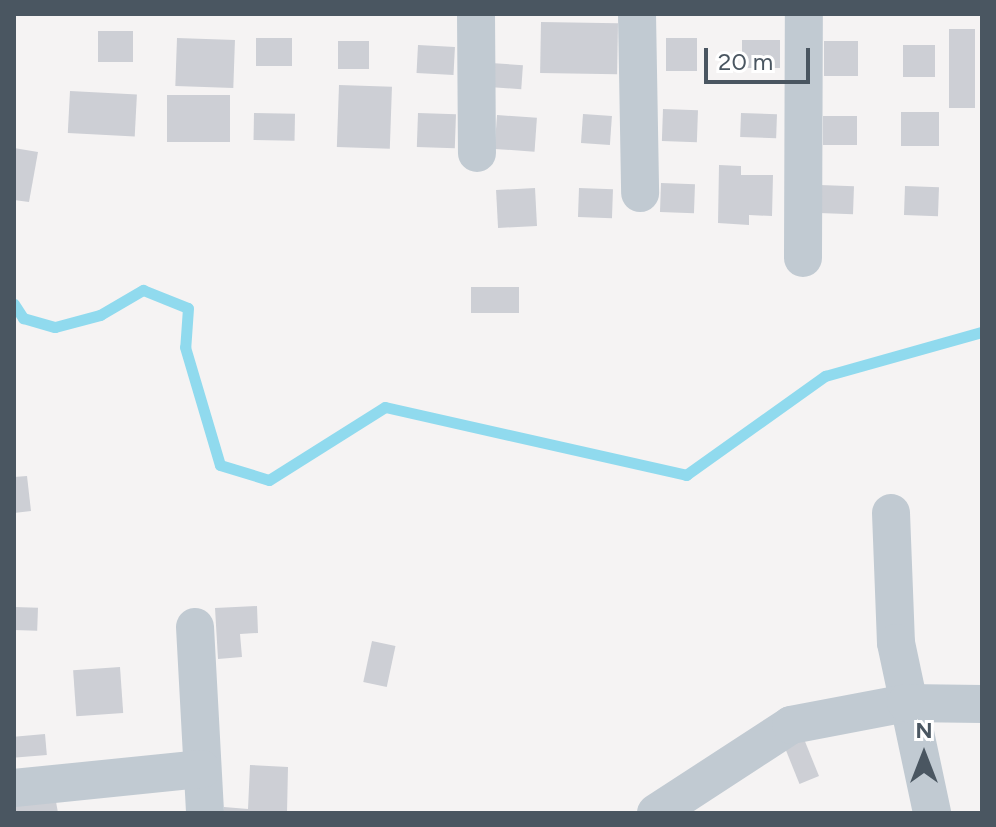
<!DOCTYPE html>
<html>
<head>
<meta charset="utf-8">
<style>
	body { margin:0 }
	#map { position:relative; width:996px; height:827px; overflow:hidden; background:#f5f3f3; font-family:Figtree,sans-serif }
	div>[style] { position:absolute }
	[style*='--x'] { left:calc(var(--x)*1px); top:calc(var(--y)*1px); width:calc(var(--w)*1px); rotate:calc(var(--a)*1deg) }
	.stream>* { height:11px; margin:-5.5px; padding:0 5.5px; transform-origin:5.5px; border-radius:5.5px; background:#90daee }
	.building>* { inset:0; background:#cdcfd5; transform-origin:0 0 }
	.minor>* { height:38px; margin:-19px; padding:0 19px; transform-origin:19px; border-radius:19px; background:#c1cad2 }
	span { translate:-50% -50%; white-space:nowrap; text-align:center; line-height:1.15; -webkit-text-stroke:6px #fff; paint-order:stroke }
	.frame { position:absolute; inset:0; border:16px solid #4a5661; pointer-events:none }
	.north { position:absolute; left:884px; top:715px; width:80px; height:80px; -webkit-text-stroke:6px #fff; paint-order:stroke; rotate:0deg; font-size:22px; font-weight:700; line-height:32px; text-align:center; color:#4a5661 }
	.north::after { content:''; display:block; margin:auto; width:28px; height:36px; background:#4a5661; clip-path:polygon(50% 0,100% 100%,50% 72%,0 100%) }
	.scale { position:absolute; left:704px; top:48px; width:106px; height:36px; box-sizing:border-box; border:4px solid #4a5661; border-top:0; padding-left:10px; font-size:24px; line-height:28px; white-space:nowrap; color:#4a5661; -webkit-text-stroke:6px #fff; paint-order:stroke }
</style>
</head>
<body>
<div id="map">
	<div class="stream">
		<div style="--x:14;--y:304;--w:17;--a:57"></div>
		<div style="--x:23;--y:318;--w:33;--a:16"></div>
		<div style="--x:55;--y:327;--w:47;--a:-14.9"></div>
		<div style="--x:100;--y:315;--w:50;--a:-30.2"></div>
		<div style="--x:143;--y:290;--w:48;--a:21.8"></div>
		<div style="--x:188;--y:308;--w:39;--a:94"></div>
		<div style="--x:185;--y:347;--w:123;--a:73.5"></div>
		<div style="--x:220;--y:465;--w:51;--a:17"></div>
		<div style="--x:269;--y:480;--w:137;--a:-32.2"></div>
		<div style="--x:385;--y:407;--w:309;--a:12.7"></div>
		<div style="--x:686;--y:475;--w:171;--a:-35.5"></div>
		<div style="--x:825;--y:376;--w:163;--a:-15.7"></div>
	</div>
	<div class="building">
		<div style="left:541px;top:22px;width:77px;height:51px;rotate:1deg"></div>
		<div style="left:949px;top:29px;width:26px;height:79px"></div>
		<div style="left:98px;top:31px;width:35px;height:31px"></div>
		<div style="left:177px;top:38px;width:58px;height:48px;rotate:2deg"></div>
		<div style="left:256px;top:38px;width:36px;height:28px"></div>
		<div style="left:666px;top:38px;width:31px;height:33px"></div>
		<div style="left:742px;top:40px;width:38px;height:28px"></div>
		<div style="left:338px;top:41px;width:31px;height:28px"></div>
		<div style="left:824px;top:41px;width:34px;height:35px"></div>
		<div style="left:418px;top:45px;width:37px;height:28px;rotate:3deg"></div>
		<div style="left:935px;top:45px;width:32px;height:32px;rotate:90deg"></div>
		<div style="left:491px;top:63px;width:32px;height:24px;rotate:4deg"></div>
		<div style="left:339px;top:85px;width:53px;height:62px;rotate:2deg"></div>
		<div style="left:70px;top:91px;width:67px;height:42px;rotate:3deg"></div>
		<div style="left:167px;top:95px;width:63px;height:47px"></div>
		<div style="left:663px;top:109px;width:35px;height:32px;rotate:2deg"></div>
		<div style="left:939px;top:112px;width:34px;height:38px;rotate:90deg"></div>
		<div style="left:254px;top:113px;width:41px;height:27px;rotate:1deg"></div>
		<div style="left:418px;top:113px;width:38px;height:34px;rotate:2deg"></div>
		<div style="left:741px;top:113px;width:36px;height:24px;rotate:2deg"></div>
		<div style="left:583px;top:114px;width:29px;height:29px;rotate:4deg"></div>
		<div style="left:497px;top:115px;width:40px;height:34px;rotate:4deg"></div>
		<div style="left:823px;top:116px;width:34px;height:29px"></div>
		<div style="clip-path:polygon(14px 148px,38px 152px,29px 202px,14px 200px)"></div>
		<div style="clip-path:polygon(719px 165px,741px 166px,741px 175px,773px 175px,772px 216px,749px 215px,749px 225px,718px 223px)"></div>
		<div style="left:661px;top:183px;width:34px;height:29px;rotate:2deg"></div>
		<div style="left:820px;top:185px;width:34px;height:28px;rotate:2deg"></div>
		<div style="left:905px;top:186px;width:34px;height:29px;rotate:2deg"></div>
		<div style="left:535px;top:188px;width:38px;height:39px;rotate:87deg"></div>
		<div style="left:579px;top:188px;width:34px;height:29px;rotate:2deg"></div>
		<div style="left:471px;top:287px;width:48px;height:26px"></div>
		<div style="clip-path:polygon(27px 476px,31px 511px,14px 513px,14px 477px)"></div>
		<div style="clip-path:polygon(257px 606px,258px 633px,240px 634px,242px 657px,218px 659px,215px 608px)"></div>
		<div style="left:14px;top:607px;width:24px;height:23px;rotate:2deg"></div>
		<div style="left:372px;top:641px;width:24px;height:42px;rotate:12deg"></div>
		<div style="left:120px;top:667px;width:46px;height:47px;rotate:86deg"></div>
		<div style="left:45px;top:734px;width:21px;height:31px;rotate:85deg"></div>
		<div style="left:804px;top:739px;width:40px;height:21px;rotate:68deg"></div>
		<div style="clip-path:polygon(250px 765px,288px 767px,287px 813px,224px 813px,224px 807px,248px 809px)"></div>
		<div style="clip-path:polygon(55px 796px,58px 813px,14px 813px,14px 804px)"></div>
	</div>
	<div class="minor">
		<div style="--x:476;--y:14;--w:139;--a:89.6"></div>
		<div style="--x:637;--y:14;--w:179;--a:89"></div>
		<div style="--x:803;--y:258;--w:244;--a:-89.8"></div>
		<div style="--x:891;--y:513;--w:130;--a:87.8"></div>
		<div style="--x:896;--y:643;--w:174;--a:78"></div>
		<div style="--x:195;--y:627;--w:186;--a:86.9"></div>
		<div style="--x:14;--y:788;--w:189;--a:-5.8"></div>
		<div style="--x:656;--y:813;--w:161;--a:-33.1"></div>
		<div style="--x:791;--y:725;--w:117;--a:-10.8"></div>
		<div style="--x:906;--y:703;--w:76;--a:0.8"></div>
	</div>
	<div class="frame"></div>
	<div class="north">N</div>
	<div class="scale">20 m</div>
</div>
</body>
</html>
